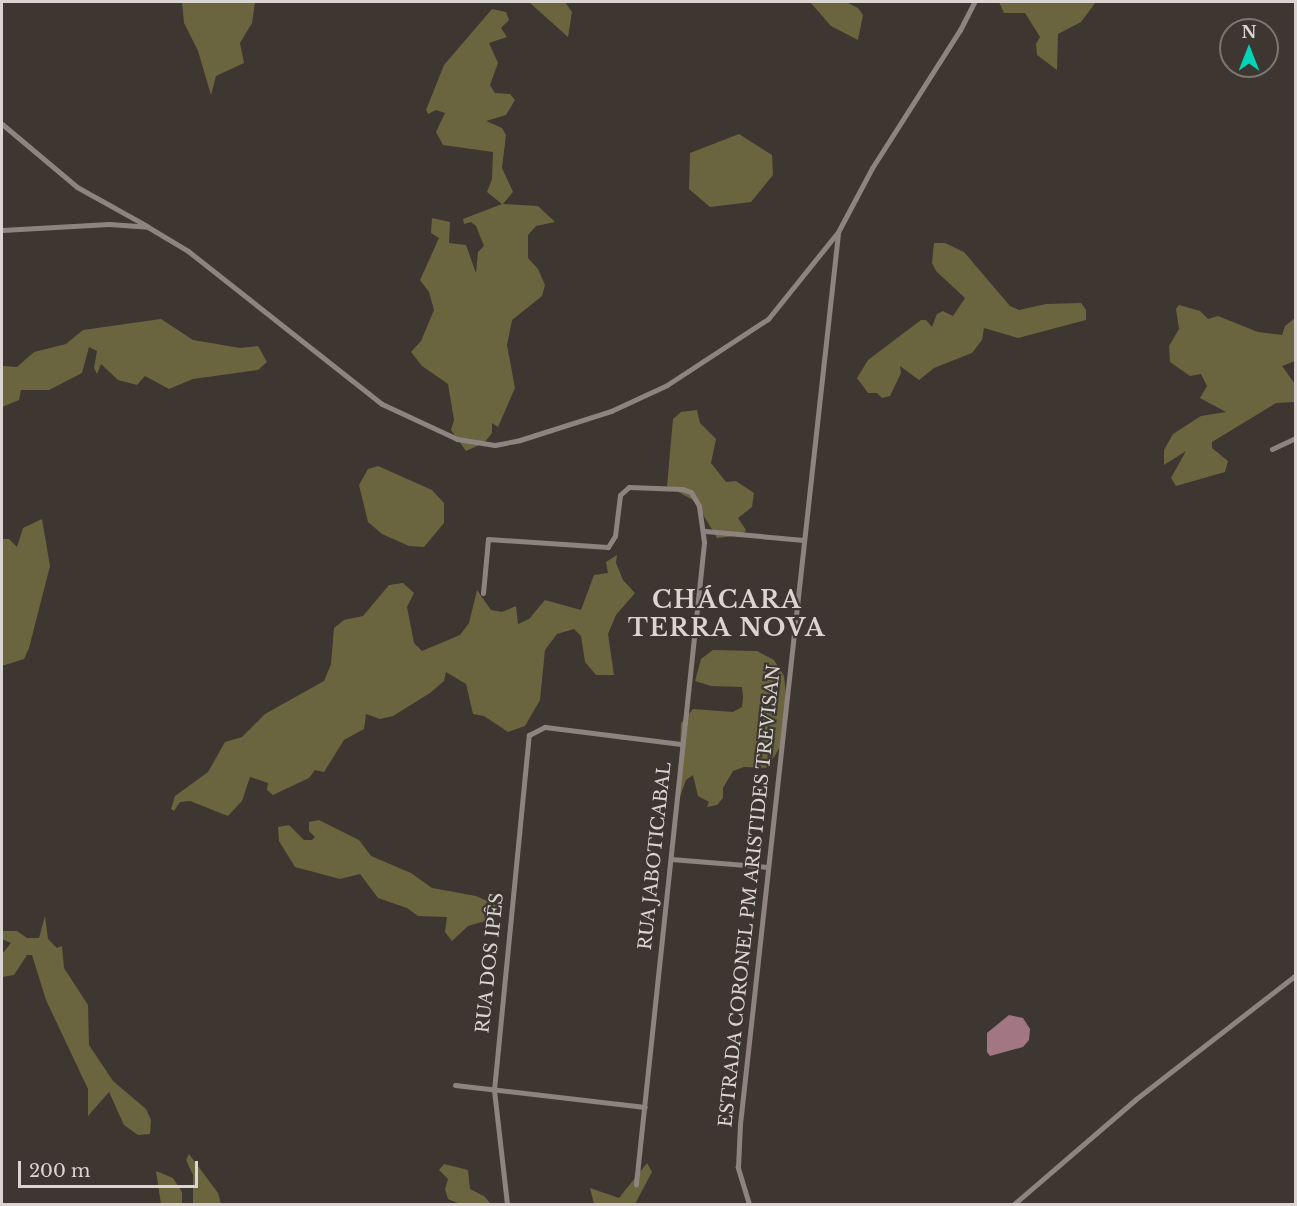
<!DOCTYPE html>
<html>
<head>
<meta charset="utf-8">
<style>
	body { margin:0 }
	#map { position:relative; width:1297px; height:1206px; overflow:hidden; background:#3d3631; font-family:"Libre Baskerville",serif }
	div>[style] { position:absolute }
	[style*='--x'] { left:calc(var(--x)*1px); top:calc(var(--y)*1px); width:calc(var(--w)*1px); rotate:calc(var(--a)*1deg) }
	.forest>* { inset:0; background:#6a653e }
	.water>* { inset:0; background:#a27783 }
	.minor>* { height:5px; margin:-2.5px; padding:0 2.5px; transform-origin:2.5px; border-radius:2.5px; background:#8d847f }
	span { translate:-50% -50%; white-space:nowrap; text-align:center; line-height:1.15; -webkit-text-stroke:4.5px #3d3631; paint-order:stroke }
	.street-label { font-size:18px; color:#dad5d2 }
	.district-label { font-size:24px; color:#dad5d2; font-weight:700; letter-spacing:1.5px }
	.frame { position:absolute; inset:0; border:3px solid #dad5d2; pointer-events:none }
	.north { position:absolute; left:1219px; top:18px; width:60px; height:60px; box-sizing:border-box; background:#3d3631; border:2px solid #7c7671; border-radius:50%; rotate:0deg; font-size:16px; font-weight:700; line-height:24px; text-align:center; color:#dad5d2 }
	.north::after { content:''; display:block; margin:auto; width:21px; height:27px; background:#00d5b7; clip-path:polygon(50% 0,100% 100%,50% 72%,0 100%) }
	.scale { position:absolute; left:18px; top:1161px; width:180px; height:27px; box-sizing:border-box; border:3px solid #dad5d2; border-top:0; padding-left:8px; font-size:18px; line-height:21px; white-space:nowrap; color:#dad5d2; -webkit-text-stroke:4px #3d3631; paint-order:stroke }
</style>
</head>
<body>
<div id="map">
	<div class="forest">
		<div style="clip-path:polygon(182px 2px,255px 2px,252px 23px,240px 43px,244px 63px,216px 76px,211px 95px,198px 51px,184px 23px)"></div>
		<div style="clip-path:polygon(529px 2px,565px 2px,572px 12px,568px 37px)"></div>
		<div style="clip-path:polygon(810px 2px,846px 2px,858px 8px,863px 15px,858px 40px,831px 26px)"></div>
		<div style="clip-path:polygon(999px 2px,1096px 2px,1081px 22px,1058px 34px,1057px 70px,1037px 55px,1036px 44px,1040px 37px,1025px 13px,1004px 13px)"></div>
		<div style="clip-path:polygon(492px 9px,506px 12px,509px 20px,501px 28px,507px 37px,489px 43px,498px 63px,490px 85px,495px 93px,510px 94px,515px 100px,506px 115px,486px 121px,502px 128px,506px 135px,502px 168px,513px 192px,503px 204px,538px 206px,555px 222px,536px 226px,528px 235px,528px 258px,538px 269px,545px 285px,542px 296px,512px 320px,507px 345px,515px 388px,498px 427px,492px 423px,492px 433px,484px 443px,466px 451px,451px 430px,454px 420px,448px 384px,422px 366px,411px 352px,421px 341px,434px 310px,429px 292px,420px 280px,439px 238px,431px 233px,432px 218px,450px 222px,449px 243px,466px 245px,476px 273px,478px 252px,484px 246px,476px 226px,471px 222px,464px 224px,463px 219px,502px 204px,487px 192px,492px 179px,493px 152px,443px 145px,436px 132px,445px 113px,436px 110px,428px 114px,426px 110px,444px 65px)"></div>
		<div style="clip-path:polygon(739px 134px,772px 155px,773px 175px,751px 202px,710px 207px,689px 189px,690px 153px)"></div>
		<div style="clip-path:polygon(934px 243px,945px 243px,964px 252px,1010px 306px,1019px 310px,1046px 304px,1081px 303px,1086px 310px,1086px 320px,1018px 338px,984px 328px,982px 340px,972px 353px,934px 368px,919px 380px,900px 366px,901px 373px,890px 396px,882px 398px,877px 393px,868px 393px,857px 378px,868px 360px,921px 320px,926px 320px,932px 327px,937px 314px,943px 311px,953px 316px,965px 298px,936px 271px,932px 263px)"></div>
		<div style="clip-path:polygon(1179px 305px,1200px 311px,1208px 319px,1218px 316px,1258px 332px,1282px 335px,1285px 326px,1295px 318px,1295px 361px,1282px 366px,1295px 384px,1296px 402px,1276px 403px,1212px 442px,1212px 448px,1228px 461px,1225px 472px,1176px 486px,1171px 478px,1186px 451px,1164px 465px,1164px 450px,1173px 434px,1201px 416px,1226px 412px,1200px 398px,1207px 386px,1201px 374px,1190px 376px,1170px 362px,1169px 346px,1179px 329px,1176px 309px)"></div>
		<div style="clip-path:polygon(161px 319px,193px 340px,240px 348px,258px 346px,267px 362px,258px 370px,193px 379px,169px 389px,145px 376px,137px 385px,118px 380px,101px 364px,97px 374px,94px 368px,97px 351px,89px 347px,82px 373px,49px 390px,21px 390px,19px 400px,2px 407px,2px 366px,17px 367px,34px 352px,66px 344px,83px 330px)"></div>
		<div style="clip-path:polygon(697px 410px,700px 423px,716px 439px,711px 463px,726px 482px,736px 481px,754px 493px,752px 507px,738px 518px,746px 530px,743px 535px,717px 538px,695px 501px,667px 486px,673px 419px,681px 412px)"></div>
		<div style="clip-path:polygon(378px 466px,432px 490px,444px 503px,444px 523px,424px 547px,409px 546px,382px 534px,368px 522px,359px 485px,368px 469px)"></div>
		<div style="clip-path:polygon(42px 519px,50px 566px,29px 648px,24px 659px,2px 666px,2px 539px,9px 539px,17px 547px,23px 528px)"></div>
		<div style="clip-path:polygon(617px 555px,616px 563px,623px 580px,635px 593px,616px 615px,608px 634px,614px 675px,596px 675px,585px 662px,581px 636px,574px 629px,557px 634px,545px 650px,540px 700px,525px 726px,508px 732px,484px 716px,473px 714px,466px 684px,446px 672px,444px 681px,430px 693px,393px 716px,380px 719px,366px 714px,364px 729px,344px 740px,324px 772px,315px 770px,309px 778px,273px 795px,267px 790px,268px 783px,250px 777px,242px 801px,228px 816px,190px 801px,180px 802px,174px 811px,171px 809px,175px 796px,208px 772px,225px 742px,242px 737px,265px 714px,324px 681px,331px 664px,334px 628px,344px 620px,363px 616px,389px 585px,403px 583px,414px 593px,407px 607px,414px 643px,422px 651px,460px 635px,469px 623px,477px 590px,491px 610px,502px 612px,516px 606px,518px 624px,529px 619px,545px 600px,581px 610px,594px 575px,608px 573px,606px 562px)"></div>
		<div style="clip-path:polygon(713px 650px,757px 651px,774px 660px,784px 676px,787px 705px,782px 744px,767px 768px,744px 767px,733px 771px,723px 788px,723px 798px,717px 805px,707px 807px,709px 802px,698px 796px,693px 775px,686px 780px,678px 802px,681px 723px,693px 709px,733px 712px,742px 707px,743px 697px,742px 687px,711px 686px,695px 681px,701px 659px)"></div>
		<div style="clip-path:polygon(319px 820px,359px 840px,371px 856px,411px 873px,432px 888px,476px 896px,496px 905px,500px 911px,489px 920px,468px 926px,452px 941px,445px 932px,447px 917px,418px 916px,407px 908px,378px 898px,360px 874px,340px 879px,295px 867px,279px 841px,278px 827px,289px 825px,304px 840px,312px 840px,315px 837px,309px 831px,309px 822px)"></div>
		<div style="clip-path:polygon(45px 916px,48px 939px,57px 948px,62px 946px,64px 968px,88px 1005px,89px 1045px,113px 1081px,146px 1109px,151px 1120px,150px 1134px,138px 1135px,124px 1125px,109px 1092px,88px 1116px,88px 1089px,46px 1000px,32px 955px,27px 955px,14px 975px,2px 977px,2px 954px,11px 943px,2px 939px,2px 931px,17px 931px,27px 938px,39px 938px)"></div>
		<div style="clip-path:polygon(189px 1154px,218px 1193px,221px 1204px,193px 1204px,193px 1175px,186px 1160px)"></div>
		<div style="clip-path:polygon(647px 1163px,652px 1172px,635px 1204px,594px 1204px,590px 1188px,619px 1198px)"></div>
		<div style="clip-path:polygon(444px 1164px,468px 1170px,470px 1189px,484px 1196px,491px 1204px,460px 1204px,448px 1199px,445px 1189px,448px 1179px,439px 1170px)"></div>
		<div style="clip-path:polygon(156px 1171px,173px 1178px,182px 1192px,182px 1204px,161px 1204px)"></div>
	</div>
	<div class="water">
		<div style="clip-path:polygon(1009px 1015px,1023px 1018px,1030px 1029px,1029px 1040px,1023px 1047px,990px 1056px,987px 1052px,987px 1033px)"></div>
	</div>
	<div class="minor">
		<div style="--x:2;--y:124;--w:98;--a:40"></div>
		<div style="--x:77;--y:187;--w:80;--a:29.1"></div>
		<div style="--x:2;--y:230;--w:107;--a:-3.2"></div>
		<div style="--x:109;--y:224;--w:39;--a:4"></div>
		<div style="--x:148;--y:227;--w:47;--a:31"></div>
		<div style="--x:188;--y:251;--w:247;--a:38.3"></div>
		<div style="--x:382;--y:404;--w:83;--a:25"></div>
		<div style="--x:457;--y:439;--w:38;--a:9"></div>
		<div style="--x:495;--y:445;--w:25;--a:-11"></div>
		<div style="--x:520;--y:440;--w:96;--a:-17.7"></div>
		<div style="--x:611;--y:411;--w:62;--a:-24.9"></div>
		<div style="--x:667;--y:385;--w:121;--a:-33.2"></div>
		<div style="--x:768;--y:319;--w:112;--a:-51.2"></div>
		<div style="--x:838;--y:232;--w:72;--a:-62"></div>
		<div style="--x:872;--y:168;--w:164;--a:-57.5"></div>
		<div style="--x:960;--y:30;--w:31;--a:-63"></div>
		<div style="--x:1272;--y:449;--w:26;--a:-25"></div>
		<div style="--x:705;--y:531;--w:99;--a:5.2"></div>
		<div style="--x:483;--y:593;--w:54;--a:-84.7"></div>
		<div style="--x:488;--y:539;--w:120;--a:3.8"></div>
		<div style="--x:608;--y:547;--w:13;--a:-58"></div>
		<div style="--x:615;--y:536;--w:41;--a:-83"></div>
		<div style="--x:620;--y:495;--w:12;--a:-42"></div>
		<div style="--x:629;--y:487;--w:53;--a:2.2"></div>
		<div style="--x:682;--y:489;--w:9;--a:18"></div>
		<div style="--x:691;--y:492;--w:16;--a:60"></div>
		<div style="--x:699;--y:506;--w:37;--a:82"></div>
		<div style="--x:704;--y:543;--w:645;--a:96.06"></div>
		<div style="--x:671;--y:859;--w:97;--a:4.7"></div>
		<div style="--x:455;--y:1085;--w:191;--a:6.6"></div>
		<div style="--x:507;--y:1204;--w:115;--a:-96.5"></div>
		<div style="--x:494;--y:1090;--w:357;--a:-84.4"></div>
		<div style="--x:529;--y:735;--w:18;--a:-27"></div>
		<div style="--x:545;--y:727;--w:137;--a:7.1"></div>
		<div style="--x:749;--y:1204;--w:39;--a:-107"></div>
		<div style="--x:738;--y:1167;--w:43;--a:-87.3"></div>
		<div style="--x:740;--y:1124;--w:895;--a:-83.72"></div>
		<div style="--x:1014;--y:1204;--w:161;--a:-40.7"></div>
		<div style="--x:1136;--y:1099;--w:202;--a:-37.8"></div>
	</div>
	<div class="street-label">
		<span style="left:655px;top:856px;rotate:-84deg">RUA JABOTICABAL</span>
		<span style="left:750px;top:896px;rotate:-84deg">ESTRADA CORONEL PM ARISTIDES TREVISAN</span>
		<span style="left:490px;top:963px;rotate:-84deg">RUA DOS IPÊS</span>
	</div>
	<div class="district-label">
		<span style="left:727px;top:614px">CHÁCARA<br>TERRA NOVA</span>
	</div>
	<div class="frame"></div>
	<div class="north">N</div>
	<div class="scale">200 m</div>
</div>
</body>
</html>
